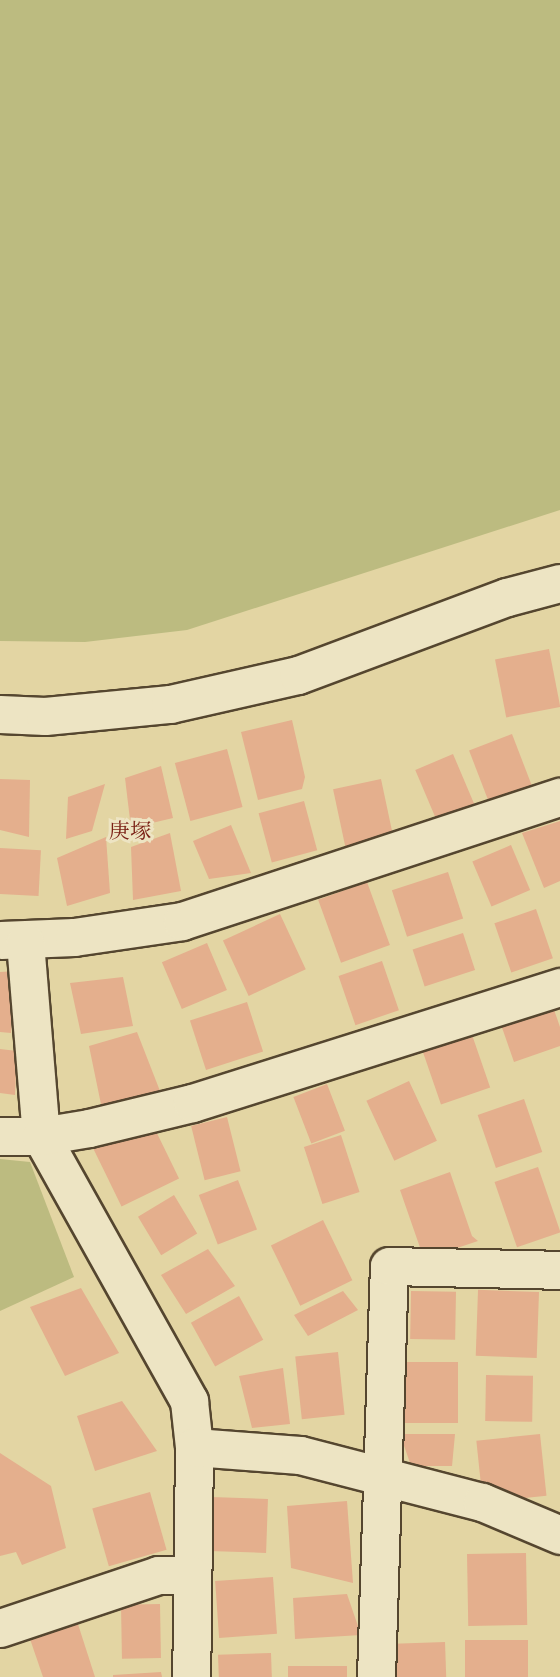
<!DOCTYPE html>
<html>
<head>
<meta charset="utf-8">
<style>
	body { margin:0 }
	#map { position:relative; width:560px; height:1677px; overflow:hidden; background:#e3d5a3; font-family:"Libre Caslon Text","Noto Serif JP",serif }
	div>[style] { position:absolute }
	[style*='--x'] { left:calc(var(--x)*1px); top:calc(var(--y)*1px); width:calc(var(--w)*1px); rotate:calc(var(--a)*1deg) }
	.green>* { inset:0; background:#bcbb80 }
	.building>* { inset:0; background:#e4af8d; transform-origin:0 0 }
	.roads { filter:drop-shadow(2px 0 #55462f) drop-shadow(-2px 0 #55462f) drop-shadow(0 2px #55462f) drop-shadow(0 -2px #55462f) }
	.minor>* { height:37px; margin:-18.5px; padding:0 18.5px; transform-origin:18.5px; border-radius:18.5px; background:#ede4c3 }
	span { translate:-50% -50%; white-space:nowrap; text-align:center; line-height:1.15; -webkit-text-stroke:6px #ede4c3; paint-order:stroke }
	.quarter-label { font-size:21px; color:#7a1f14 }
</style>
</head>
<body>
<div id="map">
	<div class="green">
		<div style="clip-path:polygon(0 0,560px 0,560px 510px,187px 630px,85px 642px,0 641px)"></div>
		<div style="clip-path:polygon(0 1159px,30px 1162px,74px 1277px,0 1311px)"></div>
	</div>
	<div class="building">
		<div style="left:549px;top:649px;width:59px;height:55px;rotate:79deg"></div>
		<div style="clip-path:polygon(292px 720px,305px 777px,302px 789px,258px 800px,241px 732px)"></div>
		<div style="left:512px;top:734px;width:59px;height:46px;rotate:69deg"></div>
		<div style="left:227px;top:749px;width:60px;height:54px;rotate:75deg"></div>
		<div style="left:453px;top:754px;width:60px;height:41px;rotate:67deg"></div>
		<div style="clip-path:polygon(161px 766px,173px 818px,131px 828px,125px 778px)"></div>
		<div style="clip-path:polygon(0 779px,30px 780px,29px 837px,0 830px)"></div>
		<div style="left:381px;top:779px;width:62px;height:49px;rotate:78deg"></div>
		<div style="clip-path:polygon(105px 784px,92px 831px,66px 839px,68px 797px)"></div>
		<div style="left:304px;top:801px;width:51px;height:47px;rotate:75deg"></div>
		<div style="clip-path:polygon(560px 821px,560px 881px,544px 888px,522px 833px)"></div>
		<div style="clip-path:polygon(231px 825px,251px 873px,209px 879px,193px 841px)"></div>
		<div style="clip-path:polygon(170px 833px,181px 891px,133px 900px,131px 847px)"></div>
		<div style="clip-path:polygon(106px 837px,110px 893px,67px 906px,57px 858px)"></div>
		<div style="left:511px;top:845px;width:49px;height:42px;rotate:67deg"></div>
		<div style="left:0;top:848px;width:41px;height:46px;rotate:3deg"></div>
		<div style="left:448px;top:872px;width:49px;height:59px;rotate:72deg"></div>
		<div style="left:367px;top:882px;width:67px;height:52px;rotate:70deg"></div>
		<div style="left:536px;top:909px;width:52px;height:44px;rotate:71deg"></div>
		<div style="left:280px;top:914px;width:61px;height:63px;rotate:65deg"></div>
		<div style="left:463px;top:933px;width:39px;height:53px;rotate:72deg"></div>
		<div style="left:207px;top:943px;width:51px;height:49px;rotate:67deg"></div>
		<div style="left:382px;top:961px;width:52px;height:46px;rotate:71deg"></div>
		<div style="clip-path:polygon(16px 971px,11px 1033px,0 1032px,0 972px)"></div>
		<div style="clip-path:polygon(123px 977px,133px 1026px,81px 1034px,70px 983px)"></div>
		<div style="clip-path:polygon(551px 1001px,560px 1027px,560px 1046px,514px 1062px,499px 1019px)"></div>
		<div style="left:247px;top:1002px;width:52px;height:60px;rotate:72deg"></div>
		<div style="left:470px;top:1029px;width:62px;height:52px;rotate:71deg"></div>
		<div style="clip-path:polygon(137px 1032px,160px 1091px,103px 1114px,89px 1046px)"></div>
		<div style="clip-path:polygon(0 1049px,17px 1051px,15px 1095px,0 1093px)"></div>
		<div style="left:409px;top:1081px;width:66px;height:47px;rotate:65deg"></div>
		<div style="left:327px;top:1084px;width:50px;height:36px;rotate:69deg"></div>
		<div style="left:524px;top:1099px;width:56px;height:49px;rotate:71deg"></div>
		<div style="left:227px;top:1117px;width:56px;height:37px;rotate:76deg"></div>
		<div style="left:151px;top:1121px;width:64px;height:64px;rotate:64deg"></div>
		<div style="left:341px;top:1135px;width:60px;height:39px;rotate:72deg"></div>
		<div style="left:538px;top:1167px;width:69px;height:46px;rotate:71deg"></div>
		<div style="clip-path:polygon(450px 1172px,472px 1236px,478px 1241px,424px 1259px,400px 1190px)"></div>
		<div style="left:238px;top:1180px;width:53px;height:42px;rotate:69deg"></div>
		<div style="left:174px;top:1195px;width:45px;height:42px;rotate:59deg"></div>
		<div style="left:323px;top:1220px;width:67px;height:58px;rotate:64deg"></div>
		<div style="clip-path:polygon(208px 1249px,235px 1286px,186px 1314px,161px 1275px)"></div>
		<div style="clip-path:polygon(81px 1288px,119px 1353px,65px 1376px,30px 1307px)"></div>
		<div style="clip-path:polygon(343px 1291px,358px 1310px,308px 1336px,294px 1315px)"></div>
		<div style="left:411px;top:1291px;width:45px;height:48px;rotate:1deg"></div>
		<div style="left:539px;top:1292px;width:66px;height:61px;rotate:92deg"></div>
		<div style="left:239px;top:1296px;width:50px;height:55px;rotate:61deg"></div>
		<div style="left:338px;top:1352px;width:63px;height:43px;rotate:84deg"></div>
		<div style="left:404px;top:1362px;width:54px;height:61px"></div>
		<div style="clip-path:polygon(283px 1368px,290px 1424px,252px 1428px,239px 1376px)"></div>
		<div style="left:486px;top:1375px;width:47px;height:46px;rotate:1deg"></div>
		<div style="clip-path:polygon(122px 1401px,157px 1451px,95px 1471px,77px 1416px)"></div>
		<div style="clip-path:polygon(400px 1434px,455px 1434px,452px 1466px,411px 1466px)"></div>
		<div style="left:540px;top:1434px;width:62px;height:64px;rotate:84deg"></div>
		<div style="clip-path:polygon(0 1453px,51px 1486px,66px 1548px,22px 1565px,16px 1552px,0 1556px)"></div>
		<div style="left:150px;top:1492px;width:60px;height:60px;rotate:74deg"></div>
		<div style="left:211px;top:1497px;width:57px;height:54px;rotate:2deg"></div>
		<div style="clip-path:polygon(347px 1501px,353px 1583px,291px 1568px,287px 1506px)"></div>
		<div style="left:526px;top:1553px;width:72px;height:59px;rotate:89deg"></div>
		<div style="left:273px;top:1577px;width:57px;height:58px;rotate:86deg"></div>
		<div style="clip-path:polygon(347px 1594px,361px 1635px,295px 1639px,293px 1598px)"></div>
		<div style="left:160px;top:1604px;width:54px;height:39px;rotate:89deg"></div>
		<div style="clip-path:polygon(76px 1618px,95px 1677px,43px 1677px,29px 1636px)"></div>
		<div style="left:465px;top:1640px;width:63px;height:37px"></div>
		<div style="left:445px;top:1642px;width:35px;height:51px;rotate:88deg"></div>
		<div style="left:271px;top:1653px;width:24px;height:53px;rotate:88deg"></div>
		<div style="left:288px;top:1666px;width:59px;height:11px"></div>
		<div style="clip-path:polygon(161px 1672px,162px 1677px,113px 1677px,113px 1675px)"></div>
	</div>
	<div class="roads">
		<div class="minor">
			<div style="--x:0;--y:714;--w:45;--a:2.5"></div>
			<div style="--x:45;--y:716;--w:126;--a:-5.5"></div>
			<div style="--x:170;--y:704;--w:131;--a:-12.8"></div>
			<div style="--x:298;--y:675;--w:223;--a:-20.5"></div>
			<div style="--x:507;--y:597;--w:55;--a:-14.8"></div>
			<div style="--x:1;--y:940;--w:73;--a:-2.4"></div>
			<div style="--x:74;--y:937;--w:109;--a:-8.4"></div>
			<div style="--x:182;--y:921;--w:398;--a:-18.2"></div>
			<div style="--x:25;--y:942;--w:195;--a:85.3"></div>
			<div style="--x:41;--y:1136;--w:304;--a:60.8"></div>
			<div style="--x:189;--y:1401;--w:46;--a:83.8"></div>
			<div style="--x:194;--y:1447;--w:230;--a:90.7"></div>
			<div style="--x:0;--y:1136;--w:41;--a:0"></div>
			<div style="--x:41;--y:1136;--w:49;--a:-9.5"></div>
			<div style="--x:89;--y:1128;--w:106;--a:-13.6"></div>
			<div style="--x:192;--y:1103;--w:386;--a:-17.5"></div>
			<div style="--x:194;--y:1447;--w:106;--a:4.3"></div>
			<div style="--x:300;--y:1455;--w:188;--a:14.5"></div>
			<div style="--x:482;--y:1502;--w:85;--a:22.9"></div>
			<div style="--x:0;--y:1628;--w:167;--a:-18.5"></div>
			<div style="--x:158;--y:1575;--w:33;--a:0"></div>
			<div style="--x:376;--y:1677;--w:411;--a:-88.2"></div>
			<div style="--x:389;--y:1266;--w:171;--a:1.3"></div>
		</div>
	</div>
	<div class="quarter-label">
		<span style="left:130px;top:831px">庚塚</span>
	</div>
</div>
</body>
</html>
